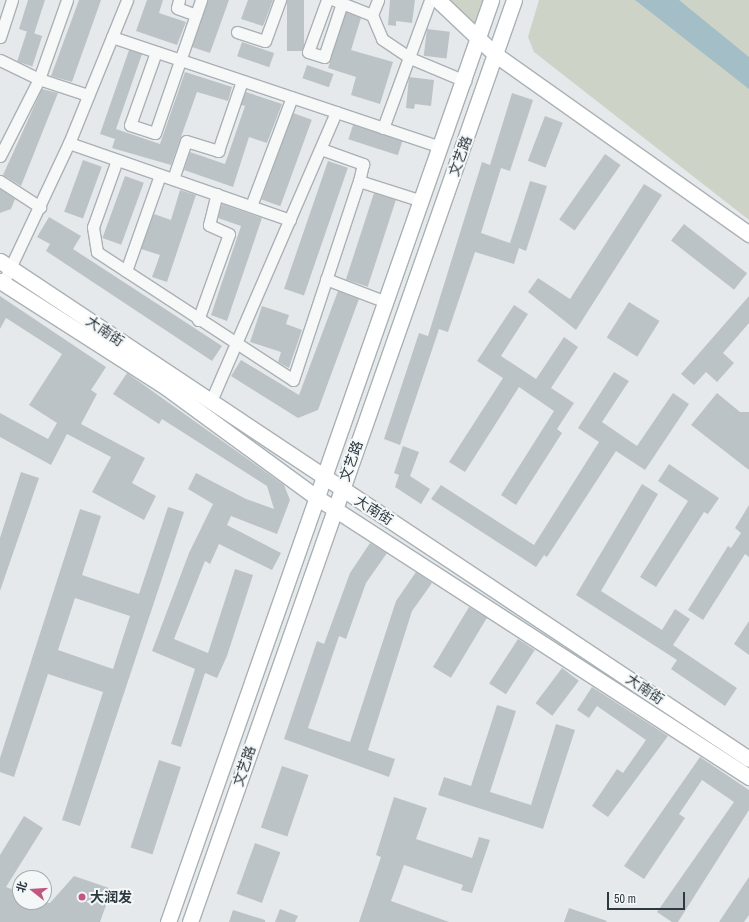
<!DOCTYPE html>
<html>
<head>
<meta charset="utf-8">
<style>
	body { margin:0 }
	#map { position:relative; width:749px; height:922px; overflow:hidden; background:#e5e9eb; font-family:"Archivo Narrow","Noto Sans SC",sans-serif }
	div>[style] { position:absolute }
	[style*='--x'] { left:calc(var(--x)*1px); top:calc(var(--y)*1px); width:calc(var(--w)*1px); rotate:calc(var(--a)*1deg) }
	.green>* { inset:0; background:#cdd4c7 }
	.water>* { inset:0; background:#a3bec7 }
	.building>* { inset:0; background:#bcc3c7; transform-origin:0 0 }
	.roads { filter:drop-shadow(1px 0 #aab1b5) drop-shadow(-1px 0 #aab1b5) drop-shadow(0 1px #aab1b5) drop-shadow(0 -1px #aab1b5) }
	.street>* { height:11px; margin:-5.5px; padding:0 5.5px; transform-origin:5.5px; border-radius:5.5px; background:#f7f9f9 }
	.secondary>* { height:15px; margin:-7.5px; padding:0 7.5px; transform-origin:7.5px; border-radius:7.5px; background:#fff }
	.dots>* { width:11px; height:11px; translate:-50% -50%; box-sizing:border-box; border:2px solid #f4f7f8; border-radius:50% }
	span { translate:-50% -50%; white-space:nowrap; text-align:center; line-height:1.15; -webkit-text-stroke:4px #f4f7f8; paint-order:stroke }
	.street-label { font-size:14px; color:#2e3a42 }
	.poi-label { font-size:14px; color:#2e3a42; font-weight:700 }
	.left { translate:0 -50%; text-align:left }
	.north { position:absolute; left:12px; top:870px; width:40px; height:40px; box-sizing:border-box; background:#f4f7f8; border:1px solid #a5abaf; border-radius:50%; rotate:287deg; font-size:11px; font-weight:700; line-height:16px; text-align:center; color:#2e3a42 }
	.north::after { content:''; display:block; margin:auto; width:14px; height:18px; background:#c35783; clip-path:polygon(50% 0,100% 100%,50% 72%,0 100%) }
	.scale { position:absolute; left:607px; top:892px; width:78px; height:18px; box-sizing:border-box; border:2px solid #2e3a42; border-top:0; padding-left:5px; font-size:12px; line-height:14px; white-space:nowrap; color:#2e3a42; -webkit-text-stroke:3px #f4f7f8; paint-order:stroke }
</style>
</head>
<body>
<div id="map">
	<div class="green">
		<div style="clip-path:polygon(438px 0,490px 0,479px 40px)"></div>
		<div style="clip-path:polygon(539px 0,749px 0,749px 220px,534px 52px,528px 37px)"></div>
	</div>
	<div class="water">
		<div style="clip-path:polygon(635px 0,679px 0,749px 57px,749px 89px)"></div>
	</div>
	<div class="building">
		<div style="clip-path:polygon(28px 0,45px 0,34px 34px,19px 29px)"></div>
		<div style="clip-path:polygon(79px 0,101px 0,72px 82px,51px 76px)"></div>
		<div style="clip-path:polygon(147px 0,163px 0,159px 13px,186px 22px,177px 45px,136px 31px)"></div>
		<div style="clip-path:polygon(208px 0,229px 0,210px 53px,192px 47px)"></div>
		<div style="clip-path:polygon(248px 0,273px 0,263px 26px,241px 19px)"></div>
		<div style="left:287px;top:0;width:17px;height:51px"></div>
		<div style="clip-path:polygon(390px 0,415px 0,412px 23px,396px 21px,396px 26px,388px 25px)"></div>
		<div style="clip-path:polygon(346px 12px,361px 18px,351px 50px,393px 62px,380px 104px,351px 95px,356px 77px,328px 68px)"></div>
		<div style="left:427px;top:29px;width:23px;height:27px;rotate:7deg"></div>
		<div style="left:27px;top:31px;width:16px;height:32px;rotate:18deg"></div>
		<div style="left:242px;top:42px;width:34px;height:15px;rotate:19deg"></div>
		<div style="clip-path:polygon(129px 50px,142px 54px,116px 129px,160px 144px,185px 72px,232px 87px,228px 101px,197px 92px,171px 165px,112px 148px,115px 139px,100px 134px)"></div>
		<div style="left:307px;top:65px;width:28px;height:14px;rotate:19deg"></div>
		<div style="clip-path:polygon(409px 77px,434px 80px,431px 106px,415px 104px,414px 109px,406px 108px)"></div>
		<div style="clip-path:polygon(42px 89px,58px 93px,21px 186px,3px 175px)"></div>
		<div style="clip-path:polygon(246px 92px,282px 104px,267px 143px,249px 137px,233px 187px,184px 170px,190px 152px,225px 164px,245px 106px,241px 105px)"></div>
		<div style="clip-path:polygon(512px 93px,533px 100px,510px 171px,501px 168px,481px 233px,510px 243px,530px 181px,547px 186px,526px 251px,519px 248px,514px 264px,475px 252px,448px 332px,439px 329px,400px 445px,384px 439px,419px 333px,428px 336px,482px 162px,490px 165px)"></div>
		<div style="left:293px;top:113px;width:20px;height:92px;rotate:20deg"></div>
		<div style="left:545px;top:116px;width:19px;height:48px;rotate:21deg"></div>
		<div style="left:353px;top:125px;width:52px;height:15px;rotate:18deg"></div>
		<div style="left:605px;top:154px;width:19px;height:80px;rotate:35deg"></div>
		<div style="left:83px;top:160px;width:20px;height:55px;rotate:20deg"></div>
		<div style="left:328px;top:161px;width:21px;height:135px;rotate:19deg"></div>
		<div style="left:125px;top:176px;width:20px;height:66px;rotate:20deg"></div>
		<div style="clip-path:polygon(644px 184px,662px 195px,576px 330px,528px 292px,538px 278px,570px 299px)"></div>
		<div style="clip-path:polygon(0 189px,15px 199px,11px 209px,0 213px)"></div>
		<div style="clip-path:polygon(180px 190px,196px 195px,167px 282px,152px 277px,160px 255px,141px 249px,154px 214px,171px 220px)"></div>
		<div style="left:374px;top:193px;width:23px;height:91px;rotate:18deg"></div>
		<div style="clip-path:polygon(222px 204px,262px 218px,227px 321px,211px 315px,241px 226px,218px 218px)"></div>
		<div style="clip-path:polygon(49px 217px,81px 236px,73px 249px,222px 346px,212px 361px,46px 251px,50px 244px,37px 237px)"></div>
		<div style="left:684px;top:224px;width:80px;height:21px;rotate:38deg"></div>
		<div style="clip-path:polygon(338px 291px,359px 299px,318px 410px,298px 418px,231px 376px,241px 360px,299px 395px)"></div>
		<div style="clip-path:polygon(0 296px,106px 367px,91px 390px,97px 394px,81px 424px,145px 458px,132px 483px,156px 496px,144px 520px,92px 492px,111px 457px,67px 434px,51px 465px,0 437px,0 413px,48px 439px,57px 423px,29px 405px,62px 354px,6px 318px,0 329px)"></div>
		<div style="clip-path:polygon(749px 296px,749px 323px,723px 353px,734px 363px,717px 382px,706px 372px,694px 385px,681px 374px)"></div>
		<div style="left:629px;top:302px;width:36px;height:42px;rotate:32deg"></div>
		<div style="clip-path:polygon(514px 305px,528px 314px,501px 356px,536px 379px,564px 337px,578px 347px,551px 388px,574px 403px,557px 429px,562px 433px,516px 505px,501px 495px,554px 411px,519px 387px,465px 472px,449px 462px,503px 378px,477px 361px)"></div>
		<div style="clip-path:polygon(262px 306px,289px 315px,286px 324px,302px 330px,289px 368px,278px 362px,281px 352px,250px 342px)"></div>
		<div style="clip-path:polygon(614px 372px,629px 381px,602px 422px,637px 446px,673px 393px,689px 404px,645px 470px,616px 451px,547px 557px,544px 555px,536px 567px,431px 499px,441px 485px,534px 545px,599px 442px,578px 428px)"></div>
		<div style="clip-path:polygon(127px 373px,284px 485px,290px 500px,277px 534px,231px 516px,227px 525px,281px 553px,272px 570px,219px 544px,210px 564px,205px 561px,174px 639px,208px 653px,235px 569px,253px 575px,227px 656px,217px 678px,205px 673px,181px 747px,171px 744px,195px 669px,152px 651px,189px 553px,213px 504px,188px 489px,196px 473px,246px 499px,274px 509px,267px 486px,162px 419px,159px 424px,113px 394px)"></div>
		<div style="clip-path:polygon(717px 393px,740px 412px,749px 412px,749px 470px,691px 425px)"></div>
		<div style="clip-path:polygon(403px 446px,419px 452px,410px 476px,430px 489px,421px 504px,395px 487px,399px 475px,394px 473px)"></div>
		<div style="clip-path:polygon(669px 464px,719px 498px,708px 514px,704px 512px,656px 587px,640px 577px,688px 501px,658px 481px)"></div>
		<div style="clip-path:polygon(21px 472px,39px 478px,0 591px,0 538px)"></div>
		<div style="clip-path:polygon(642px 484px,658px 494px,601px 591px,662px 630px,675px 609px,690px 619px,673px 645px,737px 688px,725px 706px,671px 669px,677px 660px,576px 595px)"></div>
		<div style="clip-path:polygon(749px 505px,749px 557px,745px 554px,703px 620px,688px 610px,728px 546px,731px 548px,741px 533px,735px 528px)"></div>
		<div style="clip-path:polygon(evenodd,168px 507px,184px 512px,80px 826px,62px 820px,103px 692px,48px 674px,14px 777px,0 772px,0 758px,80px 509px,101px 516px,82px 575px,139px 594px,168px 507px,75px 598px,130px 616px,113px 669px,58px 650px,75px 598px)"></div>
		<div style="clip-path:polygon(370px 543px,387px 553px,366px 583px,346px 639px,339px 636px,308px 728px,350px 742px,396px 601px,416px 572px,432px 583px,412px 611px,368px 750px,395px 759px,389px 777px,284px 739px,317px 641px,324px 644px,350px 573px)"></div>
		<div style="left:469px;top:607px;width:21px;height:70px;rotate:31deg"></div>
		<div style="clip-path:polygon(749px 621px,749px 655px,734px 644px)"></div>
		<div style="left:518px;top:639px;width:20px;height:53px;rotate:33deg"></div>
		<div style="left:562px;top:668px;width:21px;height:44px;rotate:37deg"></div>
		<div style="clip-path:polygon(592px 687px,668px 736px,608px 817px,592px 806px,617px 769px,623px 773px,646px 740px,597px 706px,589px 718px,577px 710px)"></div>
		<div style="clip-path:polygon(497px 705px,516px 711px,490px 792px,531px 805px,556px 724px,575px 730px,543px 829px,438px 795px,444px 777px,471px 786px)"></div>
		<div style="clip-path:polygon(700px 757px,749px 790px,749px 810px,678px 922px,672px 922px,657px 912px,734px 802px,702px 780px,679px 814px,685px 818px,644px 879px,624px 866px)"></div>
		<div style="left:159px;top:760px;width:23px;height:92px;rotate:18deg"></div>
		<div style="left:282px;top:766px;width:28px;height:65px;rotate:19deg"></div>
		<div style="clip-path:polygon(394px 797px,427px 808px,416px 839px,472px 858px,479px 837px,490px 840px,472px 893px,461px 890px,463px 885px,404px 865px,391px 901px,449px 922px,359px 922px,381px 857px,376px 855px)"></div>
		<div style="clip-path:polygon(24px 816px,43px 828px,6px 887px,20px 892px,20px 902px,50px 903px,74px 876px,112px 889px,100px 922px,0 922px,0 855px)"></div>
		<div style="left:255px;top:843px;width:27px;height:54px;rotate:20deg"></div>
		<div style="clip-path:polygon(749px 877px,749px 915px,744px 922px,719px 922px)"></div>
		<div style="clip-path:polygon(569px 908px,607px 921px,606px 922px,564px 922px)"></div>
		<div style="clip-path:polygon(280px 909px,298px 916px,295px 922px,275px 922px)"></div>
		<div style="clip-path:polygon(233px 910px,265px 920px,265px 922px,229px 922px)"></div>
	</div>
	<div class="roads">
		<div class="street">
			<div style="--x:179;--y:0;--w:8;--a:104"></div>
			<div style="--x:177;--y:8;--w:20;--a:20"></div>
			<div style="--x:327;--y:0;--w:55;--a:110.1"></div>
			<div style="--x:308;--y:52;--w:17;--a:17"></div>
			<div style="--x:324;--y:57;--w:57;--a:-71.6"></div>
			<div style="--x:334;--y:0;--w:41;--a:21.5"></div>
			<div style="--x:372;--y:15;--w:26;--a:67"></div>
			<div style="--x:382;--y:39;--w:34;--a:34"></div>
			<div style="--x:410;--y:58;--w:60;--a:22.7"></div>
			<div style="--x:372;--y:15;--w:16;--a:-68"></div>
			<div style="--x:237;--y:32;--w:29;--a:18"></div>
			<div style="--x:265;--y:41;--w:44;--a:-69.9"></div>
			<div style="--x:0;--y:37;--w:39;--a:-72"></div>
			<div style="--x:112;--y:37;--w:347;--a:18.5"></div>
			<div style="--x:156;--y:52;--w:77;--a:109.6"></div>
			<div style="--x:130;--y:125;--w:26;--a:18"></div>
			<div style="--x:155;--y:133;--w:141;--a:-70.9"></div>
			<div style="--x:0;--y:60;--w:43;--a:26"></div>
			<div style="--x:39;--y:79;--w:52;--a:18.1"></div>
			<div style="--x:383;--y:128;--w:136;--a:-69.8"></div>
			<div style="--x:69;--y:143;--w:234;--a:19.2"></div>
			<div style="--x:321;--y:149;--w:45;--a:19.7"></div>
			<div style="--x:363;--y:164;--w:17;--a:103"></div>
			<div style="--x:0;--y:156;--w:86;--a:-63.1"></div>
			<div style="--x:39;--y:79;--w:84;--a:-70.5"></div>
			<div style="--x:117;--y:160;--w:71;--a:109.7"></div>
			<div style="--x:93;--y:227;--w:25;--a:81"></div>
			<div style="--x:97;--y:252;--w:234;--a:33.1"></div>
			<div style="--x:293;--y:380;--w:210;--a:-71.7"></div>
			<div style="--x:359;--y:181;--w:66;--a:17.6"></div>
			<div style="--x:173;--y:179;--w:40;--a:-71.1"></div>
			<div style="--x:186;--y:141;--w:34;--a:17"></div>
			<div style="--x:218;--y:151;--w:74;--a:-71.1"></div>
			<div style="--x:0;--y:181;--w:48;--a:33"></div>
			<div style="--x:251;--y:206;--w:116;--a:-69.4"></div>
			<div style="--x:126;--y:271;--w:102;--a:-70.5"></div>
			<div style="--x:326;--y:279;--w:64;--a:21"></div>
			<div style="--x:3;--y:283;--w:155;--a:-64.8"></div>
			<div style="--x:69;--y:143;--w:154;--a:-67.9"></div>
			<div style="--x:198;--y:320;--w:91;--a:-70.2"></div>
			<div style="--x:229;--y:234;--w:22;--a:-156"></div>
			<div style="--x:209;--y:225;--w:32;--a:-76"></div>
			<div style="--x:211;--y:401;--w:315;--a:-66.6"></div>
		</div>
		<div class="secondary">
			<div style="--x:438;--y:0;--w:80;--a:43.5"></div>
			<div style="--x:496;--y:55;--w:310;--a:35.3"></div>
			<div style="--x:0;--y:261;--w:899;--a:33.62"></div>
			<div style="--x:0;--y:281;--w:198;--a:32.6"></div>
			<div style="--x:167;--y:388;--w:185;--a:36.2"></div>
			<div style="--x:316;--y:497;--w:516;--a:32.89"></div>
			<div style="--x:168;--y:922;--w:977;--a:-70.69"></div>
			<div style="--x:190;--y:922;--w:977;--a:-70.64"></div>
		</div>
	</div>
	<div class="dots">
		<div style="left:82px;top:897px;background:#c35783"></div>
	</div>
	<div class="street-label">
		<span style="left:460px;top:156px;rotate:-70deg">文艺路</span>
		<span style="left:105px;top:331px;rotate:34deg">大南街</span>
		<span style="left:351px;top:461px;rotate:-70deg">文艺路</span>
		<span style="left:374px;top:510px;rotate:32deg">大南街</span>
		<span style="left:645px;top:689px;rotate:34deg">大南街</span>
		<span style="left:244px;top:766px;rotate:-71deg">文艺路</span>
	</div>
	<div class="poi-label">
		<span class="left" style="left:90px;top:897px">大润发</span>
	</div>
	<div class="north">北</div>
	<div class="scale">50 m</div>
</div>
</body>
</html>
